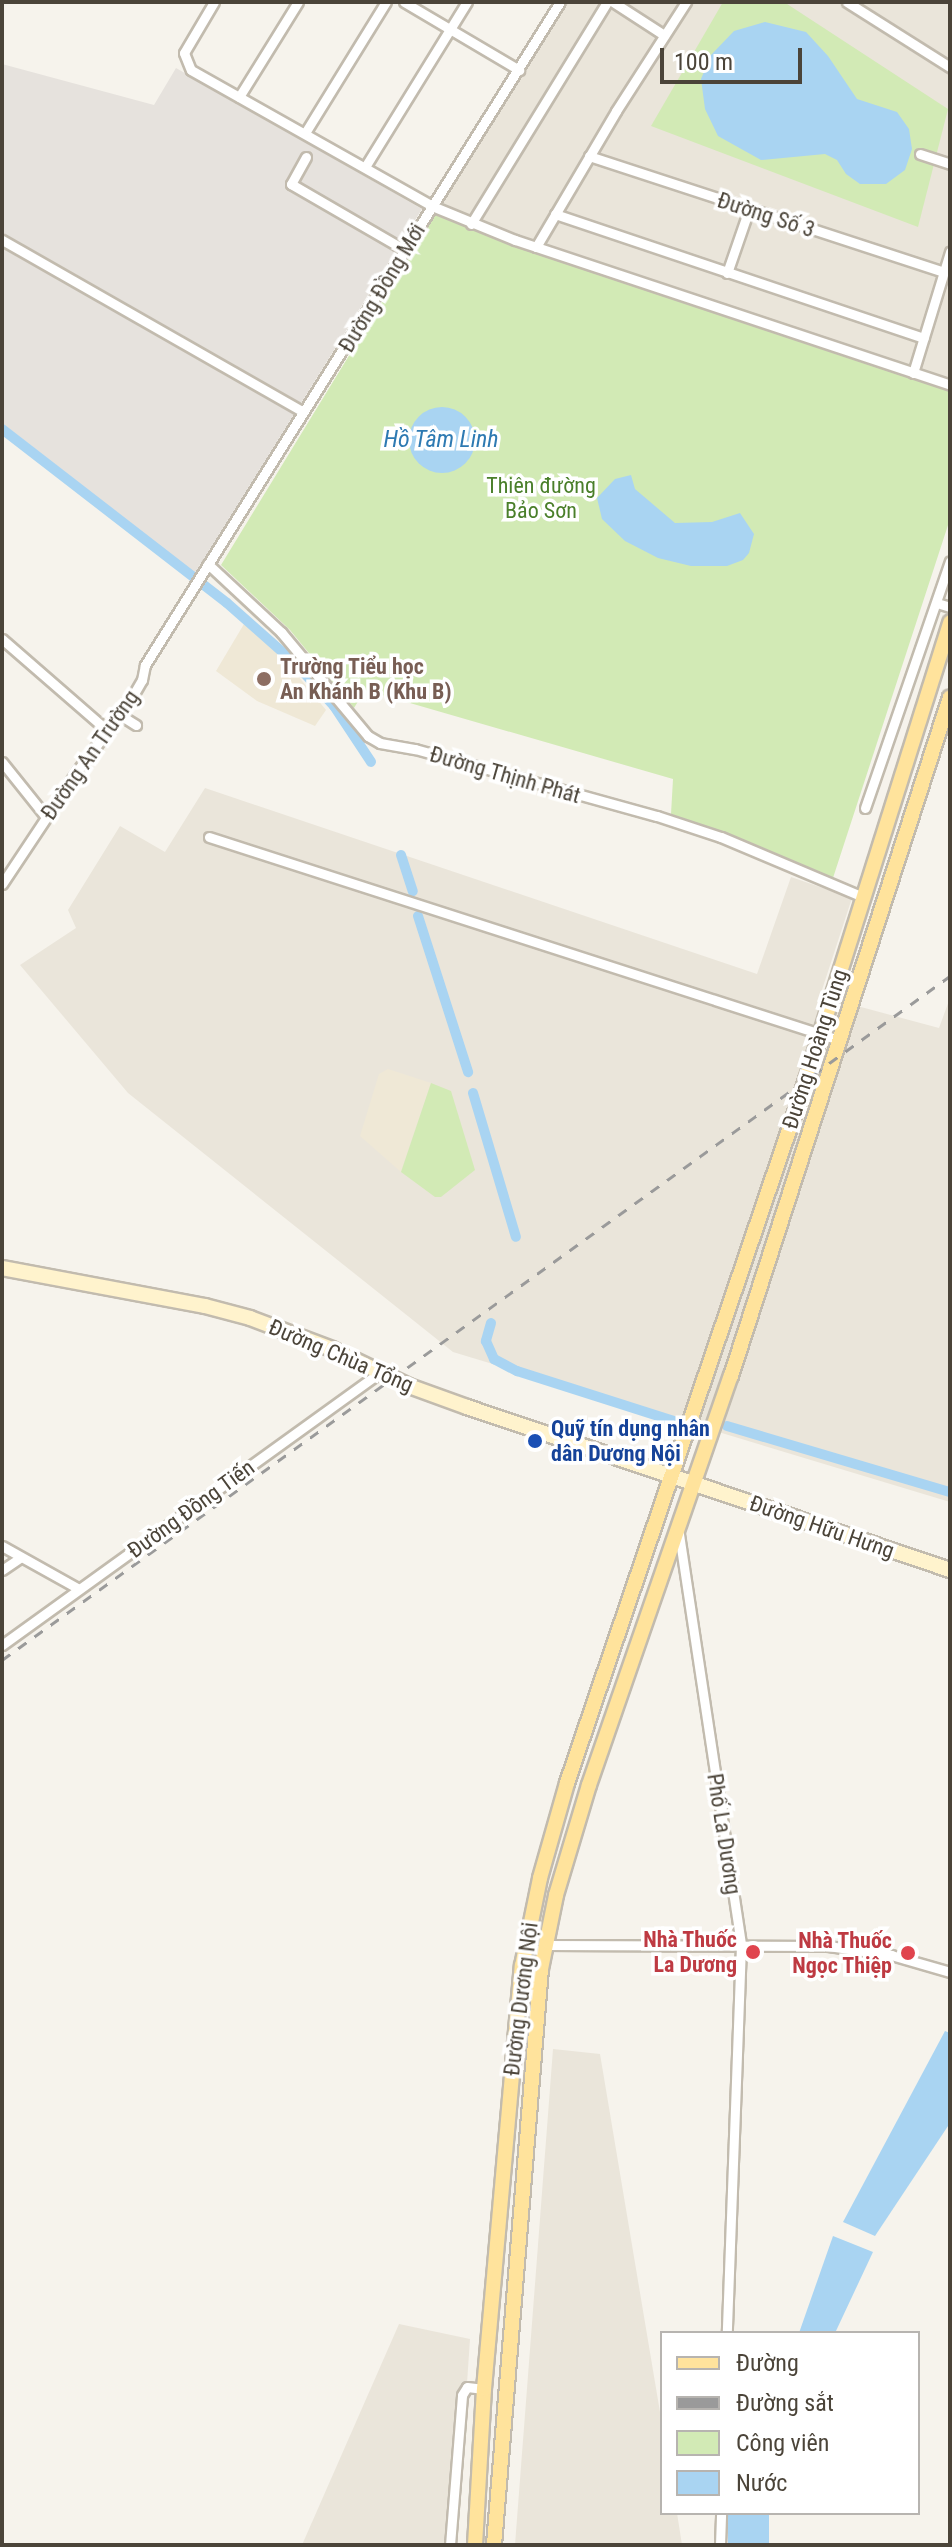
<!DOCTYPE html>
<html>
<head>
<meta charset="utf-8">
<style>
	body { margin:0 }
	#map { position:relative; width:952px; height:2547px; overflow:hidden; background:#f6f3ec; font-family:"Roboto Condensed",sans-serif }
	div>[style] { position:absolute }
	[style*='--x'] { left:calc(var(--x)*1px); top:calc(var(--y)*1px); width:calc(var(--w)*1px); rotate:calc(var(--a)*1deg) }
	.residential>* { inset:0; background:#eae5da }
	.industrial>* { inset:0; background:#e6e2dd }
	.education>* { inset:0; background:#efe8d6 }
	.green>* { inset:0; background:#d2eab5 }
	.water>* { inset:0; background:#a9d4f2; transform-origin:0 0 }
	.round { border-radius:50% }
	.canal>* { height:10px; margin:-5px; padding:0 5px; transform-origin:5px; border-radius:5px; background:#a9d4f2 }
	.roads { filter:drop-shadow(2px 0 #c2bbae) drop-shadow(-2px 0 #c2bbae) drop-shadow(0 2px #c2bbae) drop-shadow(0 -2px #c2bbae) }
	.street>* { height:9px; margin:-4.5px; padding:0 4.5px; transform-origin:4.5px; border-radius:4.5px; background:#fff }
	.secondary>* { height:14px; margin:-7px; padding:0 7px; transform-origin:7px; border-radius:7px; background:#fff3cd }
	.primary>* { height:14px; margin:-7px; padding:0 7px; transform-origin:7px; border-radius:7px; background:#ffe39c }
	.rail>* { height:3px; margin-top:-1.5px; transform-origin:0; background:repeating-linear-gradient(90deg,#9a9a9a 0 10px,transparent 0 20px) }
	.dots>* { width:22px; height:22px; translate:-50% -50%; box-sizing:border-box; border:4px solid #fff; border-radius:50% }
	span { translate:-50% -50%; white-space:nowrap; text-align:center; line-height:1.15; -webkit-text-stroke:7px #fff; paint-order:stroke }
	.street-label { font-size:22px; color:#4b4439 }
	.park-label { font-size:22px; color:#4a7f2a }
	.education-label { font-size:22px; color:#785e54; font-weight:700 }
	.left { translate:0 -50%; text-align:left }
	.transit-label { font-size:22px; color:#164399; font-weight:700 }
	.health-label { font-size:22px; color:#be3a42; font-weight:700 }
	.right { translate:-100% -50%; text-align:right }
	.water-label { font-size:24px; color:#2e7ab2; font-style:italic }
	.frame { position:absolute; inset:0; border:4px solid #4b4439; pointer-events:none }
	.legend { position:absolute; left:660px; top:2331px; width:260px; height:184px; box-sizing:border-box; background:#fff; border:2px solid #b7b4b0; margin:0; padding:10px 14px; list-style:none; font-size:24px; color:#4b4439 }
	.legend li { display:flex; align-items:center; gap:16px; height:40px }
	.legend b { width:40px; border:2px solid #b7b4b0 }
	.scale { position:absolute; left:660px; top:48px; width:142px; height:36px; box-sizing:border-box; border:4px solid #4b4439; border-top:0; padding-left:10px; font-size:24px; line-height:28px; white-space:nowrap; color:#4b4439; -webkit-text-stroke:6px #fff; paint-order:stroke }
</style>
</head>
<body>
<div id="map">
	<div class="residential">
		<div style="clip-path:polygon(565px 2px,950px 2px,950px 389px,435px 215px)"></div>
		<div style="clip-path:polygon(205px 788px,757px 974px,791px 877px,852px 898px,820px 996px,939px 1028px,950px 998px,950px 1502px,453px 1352px,128px 1093px,20px 965px,76px 928px,68px 910px,120px 826px,165px 852px)"></div>
		<div style="clip-path:polygon(553px 2049px,600px 2054px,662px 2424px,662px 2513px,677px 2513px,682px 2545px,515px 2545px)"></div>
		<div style="clip-path:polygon(399px 2324px,470px 2339px,456px 2545px,302px 2545px)"></div>
	</div>
	<div class="industrial">
		<div style="clip-path:polygon(2px 64px,154px 105px,176px 68px,422px 209px,195px 573px,2px 423px)"></div>
	</div>
	<div class="education">
		<div style="clip-path:polygon(244px 624px,284px 659px,326px 710px,315px 726px,257px 701px,216px 671px)"></div>
		<div style="clip-path:polygon(388px 1069px,431px 1083px,401px 1172px,360px 1136px,379px 1074px)"></div>
	</div>
	<div class="green">
		<div style="clip-path:polygon(723px 2px,784px 2px,948px 109px,918px 227px,651px 126px)"></div>
		<div style="clip-path:polygon(435px 215px,950px 389px,950px 519px,832px 881px,671px 814px,673px 779px,365px 690px,354px 708px,290px 630px,221px 565px)"></div>
		<div style="clip-path:polygon(431px 1083px,451px 1091px,475px 1170px,441px 1197px,435px 1197px,401px 1172px)"></div>
	</div>
	<div class="water">
		<div style="clip-path:polygon(765px 22px,806px 32px,828px 56px,857px 99px,897px 112px,909px 129px,912px 149px,905px 170px,886px 184px,860px 184px,846px 174px,837px 160px,825px 154px,761px 160px,718px 136px,705px 109px,701px 79px,711px 55px,734px 31px)"></div>
		<div class="round" style="left:409px;top:407px;width:66px;height:66px"></div>
		<div style="clip-path:polygon(631px 475px,635px 489px,675px 523px,712px 522px,740px 513px,754px 534px,749px 553px,743px 560px,727px 566px,691px 566px,658px 558px,625px 541px,602px 519px,597px 498px,615px 479px)"></div>
		<div style="clip-path:polygon(945px 2031px,950px 2033px,950px 2123px,875px 2236px,843px 2222px)"></div>
		<div style="clip-path:polygon(833px 2236px,873px 2252px,835px 2333px,799px 2333px)"></div>
		<div style="left:728px;top:2513px;width:41px;height:32px"></div>
	</div>
	<div class="canal">
		<div style="--x:2;--y:429;--w:284;--a:37.7"></div>
		<div style="--x:227;--y:603;--w:94;--a:41.5"></div>
		<div style="--x:297;--y:665;--w:55;--a:47.9"></div>
		<div style="--x:334;--y:706;--w:67;--a:56.5"></div>
		<div style="--x:401;--y:855;--w:38;--a:72"></div>
		<div style="--x:418;--y:916;--w:164;--a:72.2"></div>
		<div style="--x:473;--y:1093;--w:150;--a:73.4"></div>
		<div style="--x:491;--y:1323;--w:19;--a:106"></div>
		<div style="--x:486;--y:1341;--w:20;--a:66"></div>
		<div style="--x:494;--y:1359;--w:26;--a:28"></div>
		<div style="--x:517;--y:1371;--w:168;--a:17.7"></div>
		<div style="--x:727;--y:1426;--w:233;--a:16.5"></div>
	</div>
	<div class="roads">
		<div class="street">
			<div style="--x:214;--y:2;--w:59;--a:120.5"></div>
			<div style="--x:184;--y:53;--w:18;--a:68"></div>
			<div style="--x:191;--y:70;--w:277;--a:29.4"></div>
			<div style="--x:432;--y:206;--w:90;--a:22.3"></div>
			<div style="--x:515;--y:240;--w:459;--a:18.4"></div>
			<div style="--x:404;--y:2;--w:134;--a:30.6"></div>
			<div style="--x:613;--y:2;--w:61;--a:32.9"></div>
			<div style="--x:847;--y:2;--w:122;--a:32.3"></div>
			<div style="--x:239;--y:97;--w:112;--a:-58.2"></div>
			<div style="--x:305;--y:133;--w:154;--a:-58.3"></div>
			<div style="--x:920;--y:154;--w:32;--a:18"></div>
			<div style="--x:589;--y:156;--w:373;--a:18.1"></div>
			<div style="--x:306;--y:157;--w:31;--a:119"></div>
			<div style="--x:291;--y:184;--w:132;--a:30.1"></div>
			<div style="--x:365;--y:167;--w:194;--a:-58.3"></div>
			<div style="--x:555;--y:214;--w:389;--a:18.6"></div>
			<div style="--x:471;--y:224;--w:260;--a:-58.5"></div>
			<div style="--x:2;--y:240;--w:345;--a:29.7"></div>
			<div style="--x:536;--y:247;--w:158;--a:-59.5"></div>
			<div style="--x:616;--y:111;--w:130;--a:-57.3"></div>
			<div style="--x:727;--y:273;--w:68;--a:-71"></div>
			<div style="--x:913;--y:373;--w:127;--a:-73"></div>
			<div style="--x:208;--y:564;--w:100;--a:43"></div>
			<div style="--x:281;--y:632;--w:136;--a:50.1"></div>
			<div style="--x:368;--y:736;--w:14;--a:30"></div>
			<div style="--x:380;--y:743;--w:36;--a:10"></div>
			<div style="--x:415;--y:749;--w:251;--a:15.5"></div>
			<div style="--x:657;--y:816;--w:67;--a:18.2"></div>
			<div style="--x:721;--y:837;--w:154;--a:22.9"></div>
			<div style="--x:937;--y:603;--w:14;--a:17"></div>
			<div style="--x:2;--y:639;--w:140;--a:41"></div>
			<div style="--x:120;--y:715;--w:19;--a:32"></div>
			<div style="--x:2;--y:762;--w:70;--a:51.3"></div>
			<div style="--x:865;--y:808;--w:261;--a:-71"></div>
			<div style="--x:209;--y:837;--w:662;--a:17.86"></div>
			<div style="--x:2;--y:884;--w:136;--a:-56.4"></div>
			<div style="--x:77;--y:771;--w:84;--a:-52.7"></div>
			<div style="--x:128;--y:704;--w:28;--a:-60"></div>
			<div style="--x:142;--y:680;--w:15;--a:-79"></div>
			<div style="--x:145;--y:665;--w:782;--a:-57.96"></div>
			<div style="--x:679;--y:1534;--w:416;--a:81.4"></div>
			<div style="--x:741;--y:1945;--w:388;--a:92.1"></div>
			<div style="--x:2;--y:1546;--w:88;--a:29.2"></div>
			<div style="--x:2;--y:1570;--w:23;--a:-34"></div>
			<div style="--x:2;--y:1645;--w:466;--a:-35.8"></div>
			<div style="--x:545;--y:1945;--w:283;--a:0.2"></div>
			<div style="--x:828;--y:1946;--w:64;--a:8.1"></div>
			<div style="--x:891;--y:1955;--w:61;--a:16.1"></div>
			<div style="--x:450;--y:2545;--w:150;--a:-85.4"></div>
			<div style="--x:462;--y:2395;--w:9;--a:-58"></div>
			<div style="--x:467;--y:2387;--w:17;--a:7"></div>
			<div style="--x:720;--y:2545;--w:32;--a:-88"></div>
		</div>
		<div class="secondary">
			<div style="--x:2;--y:1268;--w:207;--a:10.6"></div>
			<div style="--x:205;--y:1306;--w:47;--a:14.9"></div>
			<div style="--x:250;--y:1318;--w:88;--a:20.7"></div>
			<div style="--x:332;--y:1349;--w:85;--a:25.7"></div>
			<div style="--x:409;--y:1386;--w:62;--a:19.9"></div>
			<div style="--x:467;--y:1407;--w:510;--a:18.65"></div>
		</div>
		<div class="primary">
			<div style="--x:475;--y:2545;--w:156;--a:-86.7"></div>
			<div style="--x:484;--y:2389;--w:425;--a:-84.9"></div>
			<div style="--x:522;--y:1966;--w:90;--a:-78.4"></div>
			<div style="--x:540;--y:1878;--w:99;--a:-74.1"></div>
			<div style="--x:567;--y:1783;--w:743;--a:-71.22"></div>
			<div style="--x:806;--y:1080;--w:480;--a:-72.5"></div>
			<div style="--x:494;--y:2545;--w:578;--a:-85.34"></div>
			<div style="--x:541;--y:1969;--w:76;--a:-78.5"></div>
			<div style="--x:556;--y:1895;--w:115;--a:-73.3"></div>
			<div style="--x:589;--y:1785;--w:433;--a:-70.9"></div>
			<div style="--x:731;--y:1376;--w:713;--a:-72.12"></div>
		</div>
	</div>
	<div class="rail">
		<div style="--x:2;--y:1660;--w:1169;--a:-35.81"></div>
	</div>
	<div class="dots">
		<div style="left:264px;top:679px;background:#8d6e63"></div>
		<div style="left:535px;top:1441px;background:#1a4fb4"></div>
		<div style="left:753px;top:1952px;background:#e0444e"></div>
		<div style="left:908px;top:1953px;background:#e0444e"></div>
	</div>
	<div class="street-label">
		<span style="left:766px;top:215px;rotate:18deg">Đường Số 3</span>
		<span style="left:382px;top:288px;rotate:-59deg">Đường Đồng Mới</span>
		<span style="left:90px;top:755px;rotate:-55deg">Đường An Trường</span>
		<span style="left:505px;top:775px;rotate:16deg">Đường Thịnh Phát</span>
		<span style="left:815px;top:1049px;rotate:-72deg">Đường Hoàng Tùng</span>
		<span style="left:341px;top:1356px;rotate:23deg">Đường Chùa Tổng</span>
		<span style="left:191px;top:1509px;rotate:-36deg">Đường Đồng Tiến</span>
		<span style="left:822px;top:1527px;rotate:19deg">Đường Hữu Hưng</span>
		<span style="left:724px;top:1834px;rotate:81deg">Phố La Dương</span>
		<span style="left:521px;top:1999px;rotate:-83deg">Đường Dương Nội</span>
	</div>
	<div class="park-label">
		<span style="left:541px;top:498px">Thiên đường<br>Bảo Sơn</span>
	</div>
	<div class="education-label">
		<span class="left" style="left:280px;top:679px">Trường Tiểu học<br>An Khánh B (Khu B)</span>
	</div>
	<div class="transit-label">
		<span class="left" style="left:551px;top:1441px">Quỹ tín dụng nhân<br>dân Dương Nội</span>
	</div>
	<div class="health-label">
		<span class="right" style="left:737px;top:1952px">Nhà Thuốc<br>La Dương</span>
		<span class="right" style="left:892px;top:1953px">Nhà Thuốc<br>Ngọc Thiệp</span>
	</div>
	<div class="water-label">
		<span style="left:441px;top:440px">Hồ Tâm Linh</span>
	</div>
	<div class="frame"></div>
	<ul class="legend">
	<li><b style="height:10px;background:#ffe39c"></b>Đường</li>
	<li><b style="height:10px;background:#9a9a9a"></b>Đường sắt</li>
	<li><b style="height:22px;background:#d2eab5"></b>Công viên</li>
	<li><b style="height:22px;background:#a9d4f2"></b>Nước</li>
	</ul>
	<div class="scale">100 m</div>
</div>
</body>
</html>
